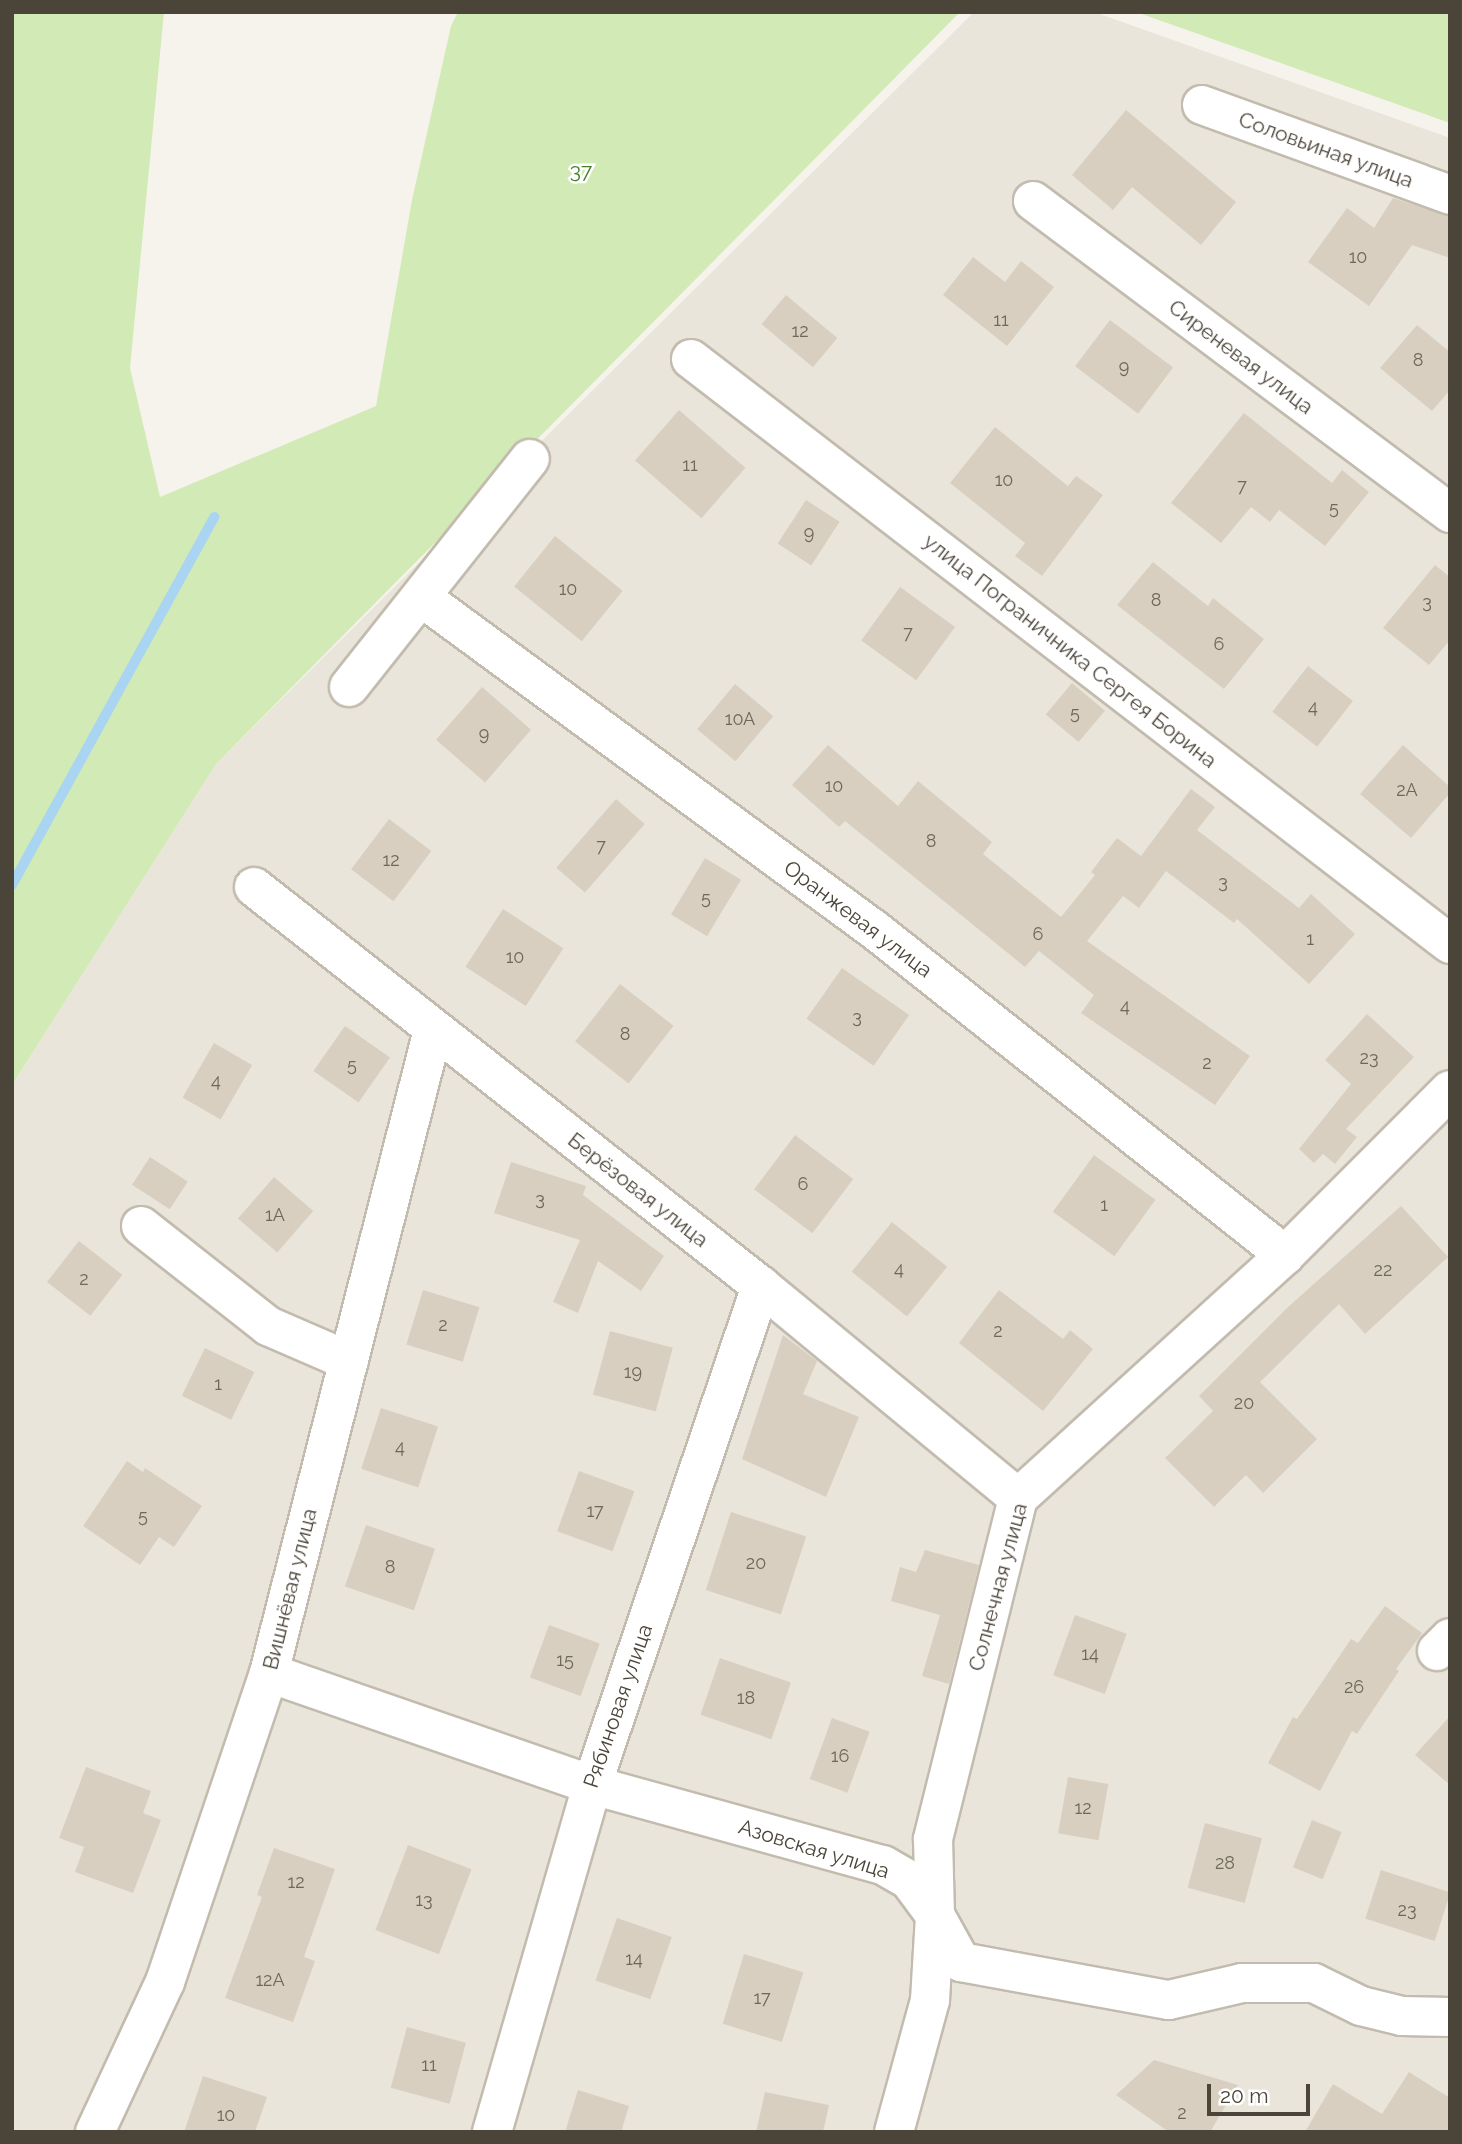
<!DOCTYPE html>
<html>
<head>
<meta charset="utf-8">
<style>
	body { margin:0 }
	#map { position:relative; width:1462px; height:2144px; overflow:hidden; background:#f6f3ec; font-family:Raleway,sans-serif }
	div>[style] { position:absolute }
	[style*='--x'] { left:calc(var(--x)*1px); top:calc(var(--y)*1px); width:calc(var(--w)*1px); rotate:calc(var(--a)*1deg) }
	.residential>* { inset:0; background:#eae5da }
	.green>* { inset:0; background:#d2eab5 }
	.stream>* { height:10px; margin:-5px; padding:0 5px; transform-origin:5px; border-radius:5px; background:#a9d4f2 }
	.building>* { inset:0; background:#d8cfc1; transform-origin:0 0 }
	.roads { filter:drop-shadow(2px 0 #c2bbae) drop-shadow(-2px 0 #c2bbae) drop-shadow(0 2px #c2bbae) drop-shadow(0 -2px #c2bbae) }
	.minor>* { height:38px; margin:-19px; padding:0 19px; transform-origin:19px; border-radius:19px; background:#fff }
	span { translate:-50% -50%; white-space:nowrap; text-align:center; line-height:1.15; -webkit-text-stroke:5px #fff; paint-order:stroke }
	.number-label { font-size:18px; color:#6e675b }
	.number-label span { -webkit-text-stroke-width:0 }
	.street-label { font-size:21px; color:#4b4439 }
	.park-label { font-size:21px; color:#4a7f2a }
	.frame { position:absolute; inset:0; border:14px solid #4b4439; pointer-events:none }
	.scale { position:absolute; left:1207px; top:2084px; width:103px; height:32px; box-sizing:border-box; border:4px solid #4b4439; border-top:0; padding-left:9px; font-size:21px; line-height:24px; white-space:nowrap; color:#4b4439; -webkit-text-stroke:5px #fff; paint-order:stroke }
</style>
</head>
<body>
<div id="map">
	<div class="residential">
		<div style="clip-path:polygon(974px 12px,1094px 12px,1450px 138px,1450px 2132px,12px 2132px,12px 1085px,216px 764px)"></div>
	</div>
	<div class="green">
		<div style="clip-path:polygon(12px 12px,164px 12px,130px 368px,160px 497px,376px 406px,412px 200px,451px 26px,458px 12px,960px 12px,216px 764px,12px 1085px)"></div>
		<div style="clip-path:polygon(1136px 12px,1450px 12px,1450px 123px)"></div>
	</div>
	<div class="stream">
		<div style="--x:12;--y:885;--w:420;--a:-61.2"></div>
	</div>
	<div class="building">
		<div style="clip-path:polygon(1126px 110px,1236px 202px,1201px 245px,1132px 187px,1113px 210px,1072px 175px)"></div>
		<div style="clip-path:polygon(1393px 198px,1450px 216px,1450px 258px,1412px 245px,1369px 306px,1308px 262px,1347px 208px,1374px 228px)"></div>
		<div style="clip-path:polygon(973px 257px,1005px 282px,1021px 261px,1054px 287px,1007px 346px,943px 295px)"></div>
		<div style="left:786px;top:295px;width:67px;height:38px;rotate:40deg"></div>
		<div style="left:1110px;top:320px;width:79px;height:58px;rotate:37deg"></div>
		<div style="clip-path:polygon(1417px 325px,1450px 352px,1450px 390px,1432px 411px,1380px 368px)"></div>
		<div style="left:679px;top:410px;width:88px;height:67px;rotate:41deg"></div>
		<div style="clip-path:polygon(1244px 413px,1332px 483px,1342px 470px,1369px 492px,1325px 546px,1279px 510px,1270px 522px,1251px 507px,1221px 543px,1171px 503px)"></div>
		<div style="clip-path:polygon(995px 427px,1068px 486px,1076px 476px,1103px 495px,1042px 576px,1015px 556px,1025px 543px,950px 483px)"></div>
		<div style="left:806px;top:500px;width:40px;height:52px;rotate:33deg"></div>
		<div style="left:555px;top:536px;width:87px;height:65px;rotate:39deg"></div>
		<div style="clip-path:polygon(1153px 562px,1208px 606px,1213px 598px,1264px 639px,1224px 689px,1117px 605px)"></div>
		<div style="clip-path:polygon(1435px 565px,1450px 577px,1450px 640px,1429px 665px,1383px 628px)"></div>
		<div style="left:900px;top:587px;width:68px;height:66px;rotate:36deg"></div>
		<div style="left:1308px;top:666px;width:57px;height:58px;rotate:38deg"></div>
		<div style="left:1072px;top:683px;width:43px;height:41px;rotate:40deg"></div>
		<div style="left:735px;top:684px;width:50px;height:59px;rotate:40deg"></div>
		<div style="left:482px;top:687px;width:65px;height:70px;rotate:41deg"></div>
		<div style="clip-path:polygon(828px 745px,898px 806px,918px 781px,992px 842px,983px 854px,1061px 917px,1095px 875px,1091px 872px,1117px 838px,1141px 856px,1191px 789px,1215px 807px,1197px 830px,1299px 908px,1311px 894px,1355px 934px,1309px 984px,1237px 919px,1234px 923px,1166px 871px,1139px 908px,1123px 896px,1087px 941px,1250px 1056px,1215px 1105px,1081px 1013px,1094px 995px,1039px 951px,1025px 967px,845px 821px,839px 827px,792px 785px)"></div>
		<div style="clip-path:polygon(1403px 745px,1450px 787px,1450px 793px,1411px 838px,1360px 794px)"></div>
		<div style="left:616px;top:799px;width:38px;height:91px;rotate:41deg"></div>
		<div style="left:389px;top:819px;width:53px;height:63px;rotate:37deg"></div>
		<div style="left:705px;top:858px;width:42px;height:66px;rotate:31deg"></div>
		<div style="left:503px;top:909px;width:72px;height:69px;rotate:33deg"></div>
		<div style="left:842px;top:968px;width:82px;height:62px;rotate:35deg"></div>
		<div style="left:620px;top:984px;width:68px;height:73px;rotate:38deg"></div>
		<div style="clip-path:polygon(1367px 1014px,1414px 1057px,1346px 1129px,1357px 1137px,1335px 1164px,1323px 1154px,1314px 1163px,1299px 1149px,1351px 1084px,1325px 1060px)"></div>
		<div style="left:345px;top:1026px;width:55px;height:55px;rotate:35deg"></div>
		<div style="left:214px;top:1043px;width:44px;height:63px;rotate:30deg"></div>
		<div style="left:795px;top:1135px;width:73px;height:68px;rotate:37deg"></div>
		<div style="left:1094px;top:1155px;width:76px;height:70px;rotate:36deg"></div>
		<div style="left:150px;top:1157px;width:45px;height:33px;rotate:33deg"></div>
		<div style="clip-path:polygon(511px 1162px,586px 1186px,583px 1195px,664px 1256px,641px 1291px,598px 1261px,578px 1313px,553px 1302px,580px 1240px,494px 1213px)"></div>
		<div style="left:274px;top:1177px;width:52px;height:55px;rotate:41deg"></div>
		<div style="clip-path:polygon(1401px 1206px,1448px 1257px,1365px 1334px,1339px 1304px,1260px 1382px,1317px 1439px,1263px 1493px,1246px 1475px,1214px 1507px,1165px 1458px,1213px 1411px,1199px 1396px,1287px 1308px)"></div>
		<div style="left:892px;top:1222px;width:71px;height:64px;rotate:39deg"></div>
		<div style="left:79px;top:1241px;width:55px;height:52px;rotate:38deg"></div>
		<div style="left:423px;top:1290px;width:59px;height:57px;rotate:17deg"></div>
		<div style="clip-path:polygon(999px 1290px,1063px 1339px,1070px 1330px,1093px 1349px,1043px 1411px,959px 1343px)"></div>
		<div style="left:610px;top:1331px;width:65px;height:66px;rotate:15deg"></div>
		<div style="clip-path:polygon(783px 1335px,817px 1361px,803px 1394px,859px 1417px,826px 1497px,742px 1459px)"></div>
		<div style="left:205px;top:1348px;width:55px;height:53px;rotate:26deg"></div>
		<div style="left:381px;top:1408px;width:60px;height:64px;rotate:18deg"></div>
		<div style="clip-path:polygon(127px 1461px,143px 1472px,145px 1468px,202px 1506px,174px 1547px,159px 1537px,140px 1565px,83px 1526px)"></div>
		<div style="left:579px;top:1471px;width:59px;height:64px;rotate:20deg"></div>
		<div style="left:731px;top:1512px;width:79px;height:82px;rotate:18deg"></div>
		<div style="left:366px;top:1525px;width:73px;height:65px;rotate:19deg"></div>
		<div style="clip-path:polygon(925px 1550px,979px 1565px,949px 1684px,922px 1676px,940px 1615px,891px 1601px,900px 1567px,916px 1572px)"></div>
		<div style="clip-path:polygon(1385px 1606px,1422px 1633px,1396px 1669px,1399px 1671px,1357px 1734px,1352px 1731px,1320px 1791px,1268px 1763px,1293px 1717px,1297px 1719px,1351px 1639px,1358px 1643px)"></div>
		<div style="left:1075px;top:1615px;width:55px;height:64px;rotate:20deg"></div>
		<div style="left:549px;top:1625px;width:54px;height:56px;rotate:20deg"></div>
		<div style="left:720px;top:1658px;width:75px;height:60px;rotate:19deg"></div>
		<div style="clip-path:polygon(1450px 1716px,1450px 1785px,1415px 1755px)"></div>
		<div style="left:832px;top:1718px;width:40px;height:65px;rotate:20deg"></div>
		<div style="clip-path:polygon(86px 1767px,151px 1791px,143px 1813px,161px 1820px,133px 1893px,75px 1872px,84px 1847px,59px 1838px)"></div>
		<div style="left:1068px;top:1777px;width:41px;height:57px;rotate:10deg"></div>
		<div style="left:1312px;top:1820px;width:32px;height:51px;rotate:22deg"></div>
		<div style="left:1205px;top:1823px;width:59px;height:67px;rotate:15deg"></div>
		<div style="left:408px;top:1845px;width:68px;height:91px;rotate:21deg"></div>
		<div style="clip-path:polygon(274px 1848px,335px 1869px,304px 1957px,315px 1961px,293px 2022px,225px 1998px,262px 1897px,257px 1895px)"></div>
		<div style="left:1381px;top:1870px;width:73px;height:51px;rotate:18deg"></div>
		<div style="left:617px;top:1918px;width:58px;height:66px;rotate:19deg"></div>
		<div style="left:744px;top:1954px;width:62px;height:73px;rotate:17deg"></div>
		<div style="left:407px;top:2027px;width:61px;height:63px;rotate:15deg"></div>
		<div style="clip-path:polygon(1154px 2060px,1238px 2085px,1210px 2132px,1169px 2132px,1116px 2095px)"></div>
		<div style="clip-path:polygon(1409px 2072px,1450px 2098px,1450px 2132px,1305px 2132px,1333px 2084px,1382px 2114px)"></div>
		<div style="clip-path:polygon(203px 2076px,267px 2097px,255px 2132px,184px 2132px)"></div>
		<div style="clip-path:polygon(578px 2090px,629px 2106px,621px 2132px,565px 2132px)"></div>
		<div style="clip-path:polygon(765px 2092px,829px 2105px,823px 2132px,756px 2132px)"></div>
	</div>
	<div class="roads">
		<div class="minor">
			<div style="--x:1202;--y:105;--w:264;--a:19.9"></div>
			<div style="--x:1033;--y:201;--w:521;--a:36.8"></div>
			<div style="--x:691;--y:359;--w:958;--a:37.62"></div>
			<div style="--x:421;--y:597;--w:564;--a:36.28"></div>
			<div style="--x:876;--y:931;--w:522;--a:38.39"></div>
			<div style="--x:349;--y:687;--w:291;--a:-51.6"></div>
			<div style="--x:254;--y:887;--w:645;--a:38.2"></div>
			<div style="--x:761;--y:1286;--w:333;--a:39.5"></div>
			<div style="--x:141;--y:1226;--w:162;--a:38.2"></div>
			<div style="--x:268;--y:1326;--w:88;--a:23.4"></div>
			<div style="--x:1437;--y:1651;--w:18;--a:-45"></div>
			<div style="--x:269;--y:1673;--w:342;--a:19.1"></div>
			<div style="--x:592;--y:1785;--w:302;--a:15.4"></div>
			<div style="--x:883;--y:1865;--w:30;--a:30"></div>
			<div style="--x:909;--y:1880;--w:44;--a:53.4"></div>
			<div style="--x:935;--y:1915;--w:54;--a:61"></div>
			<div style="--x:961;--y:1962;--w:211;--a:10.4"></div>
			<div style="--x:1169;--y:2000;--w:75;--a:-13.1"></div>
			<div style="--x:1242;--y:1983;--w:72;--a:0"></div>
			<div style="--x:1314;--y:1983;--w:52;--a:26.1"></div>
			<div style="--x:1361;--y:2006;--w:42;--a:13.7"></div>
			<div style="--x:1402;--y:2016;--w:48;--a:1.2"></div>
			<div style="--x:95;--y:2132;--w:166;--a:-65"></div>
			<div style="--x:165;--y:1982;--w:326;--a:-71.4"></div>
			<div style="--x:269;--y:1673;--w:664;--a:-75.69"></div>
			<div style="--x:492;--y:2132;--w:361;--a:-73.9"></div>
			<div style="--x:592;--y:1785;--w:527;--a:-71.29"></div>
			<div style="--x:894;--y:2132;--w:137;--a:-74.7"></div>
			<div style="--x:930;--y:2000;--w:85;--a:-86.6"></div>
			<div style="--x:935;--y:1915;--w:76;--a:-91.5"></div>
			<div style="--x:933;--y:1839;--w:351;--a:-76"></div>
			<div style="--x:1018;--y:1498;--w:361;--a:-42.3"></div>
			<div style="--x:1285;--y:1255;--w:233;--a:-45"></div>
		</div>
	</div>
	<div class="number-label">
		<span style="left:1358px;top:257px">10</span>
		<span style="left:1001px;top:320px">11</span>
		<span style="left:800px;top:331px">12</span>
		<span style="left:1418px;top:360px">8</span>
		<span style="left:1124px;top:367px">9</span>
		<span style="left:690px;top:465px">11</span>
		<span style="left:1004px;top:480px">10</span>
		<span style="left:1242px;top:486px">7</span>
		<span style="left:1334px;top:508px">5</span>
		<span style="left:809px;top:533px">9</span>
		<span style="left:568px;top:589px">10</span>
		<span style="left:1156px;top:600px">8</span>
		<span style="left:1427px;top:602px">3</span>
		<span style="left:908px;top:633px">7</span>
		<span style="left:1219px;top:644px">6</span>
		<span style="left:1313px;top:707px">4</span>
		<span style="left:1075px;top:713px">5</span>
		<span style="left:740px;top:719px">10А</span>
		<span style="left:484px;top:734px">9</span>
		<span style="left:834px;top:786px">10</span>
		<span style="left:1407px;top:790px">2А</span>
		<span style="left:931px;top:841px">8</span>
		<span style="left:601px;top:846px">7</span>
		<span style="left:391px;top:860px">12</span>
		<span style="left:1223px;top:882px">3</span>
		<span style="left:706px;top:898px">5</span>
		<span style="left:1038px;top:934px">6</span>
		<span style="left:1310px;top:939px">1</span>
		<span style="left:515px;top:957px">10</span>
		<span style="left:1125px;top:1006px">4</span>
		<span style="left:857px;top:1017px">3</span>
		<span style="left:625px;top:1034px">8</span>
		<span style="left:1369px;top:1058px">23</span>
		<span style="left:1207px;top:1063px">2</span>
		<span style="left:352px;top:1065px">5</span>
		<span style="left:216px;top:1081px">4</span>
		<span style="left:803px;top:1184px">6</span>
		<span style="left:540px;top:1199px">3</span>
		<span style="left:1104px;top:1205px">1</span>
		<span style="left:275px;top:1215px">1А</span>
		<span style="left:899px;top:1269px">4</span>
		<span style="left:1383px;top:1270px">22</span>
		<span style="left:84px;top:1279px">2</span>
		<span style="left:443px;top:1325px">2</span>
		<span style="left:998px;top:1331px">2</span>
		<span style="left:633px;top:1372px">19</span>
		<span style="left:218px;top:1384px">1</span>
		<span style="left:1244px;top:1403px">20</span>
		<span style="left:400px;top:1447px">4</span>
		<span style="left:595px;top:1511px">17</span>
		<span style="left:143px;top:1516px">5</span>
		<span style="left:756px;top:1563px">20</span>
		<span style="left:390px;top:1567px">8</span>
		<span style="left:1090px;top:1654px">14</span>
		<span style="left:565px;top:1660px">15</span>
		<span style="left:1354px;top:1687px">26</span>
		<span style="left:746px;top:1698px">18</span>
		<span style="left:840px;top:1756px">16</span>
		<span style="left:1083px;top:1808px">12</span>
		<span style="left:1225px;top:1863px">28</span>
		<span style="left:296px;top:1882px">12</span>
		<span style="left:424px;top:1900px">13</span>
		<span style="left:1407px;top:1910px">23</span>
		<span style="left:634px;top:1959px">14</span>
		<span style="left:270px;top:1980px">12А</span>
		<span style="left:762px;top:1998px">17</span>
		<span style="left:429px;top:2065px">11</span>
		<span style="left:1182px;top:2113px">2</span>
		<span style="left:226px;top:2115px">10</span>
	</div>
	<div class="street-label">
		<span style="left:1326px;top:150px;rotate:20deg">Соловьиная улица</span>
		<span style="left:1241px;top:357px;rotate:37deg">Сиреневая улица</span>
		<span style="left:1070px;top:651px;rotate:38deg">улица Пограничника Сергея Борина</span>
		<span style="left:858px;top:919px;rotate:37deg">Оранжевая улица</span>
		<span style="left:638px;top:1190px;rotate:38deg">Берёзовая улица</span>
		<span style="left:998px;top:1587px;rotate:-75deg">Солнечная улица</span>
		<span style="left:290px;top:1589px;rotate:-76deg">Вишнёвая улица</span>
		<span style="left:618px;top:1706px;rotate:-71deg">Рябиновая улица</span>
		<span style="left:814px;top:1849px;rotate:17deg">Азовская улица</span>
	</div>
	<div class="park-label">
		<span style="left:581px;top:171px">37</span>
	</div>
	<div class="frame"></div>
	<div class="scale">20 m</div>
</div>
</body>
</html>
